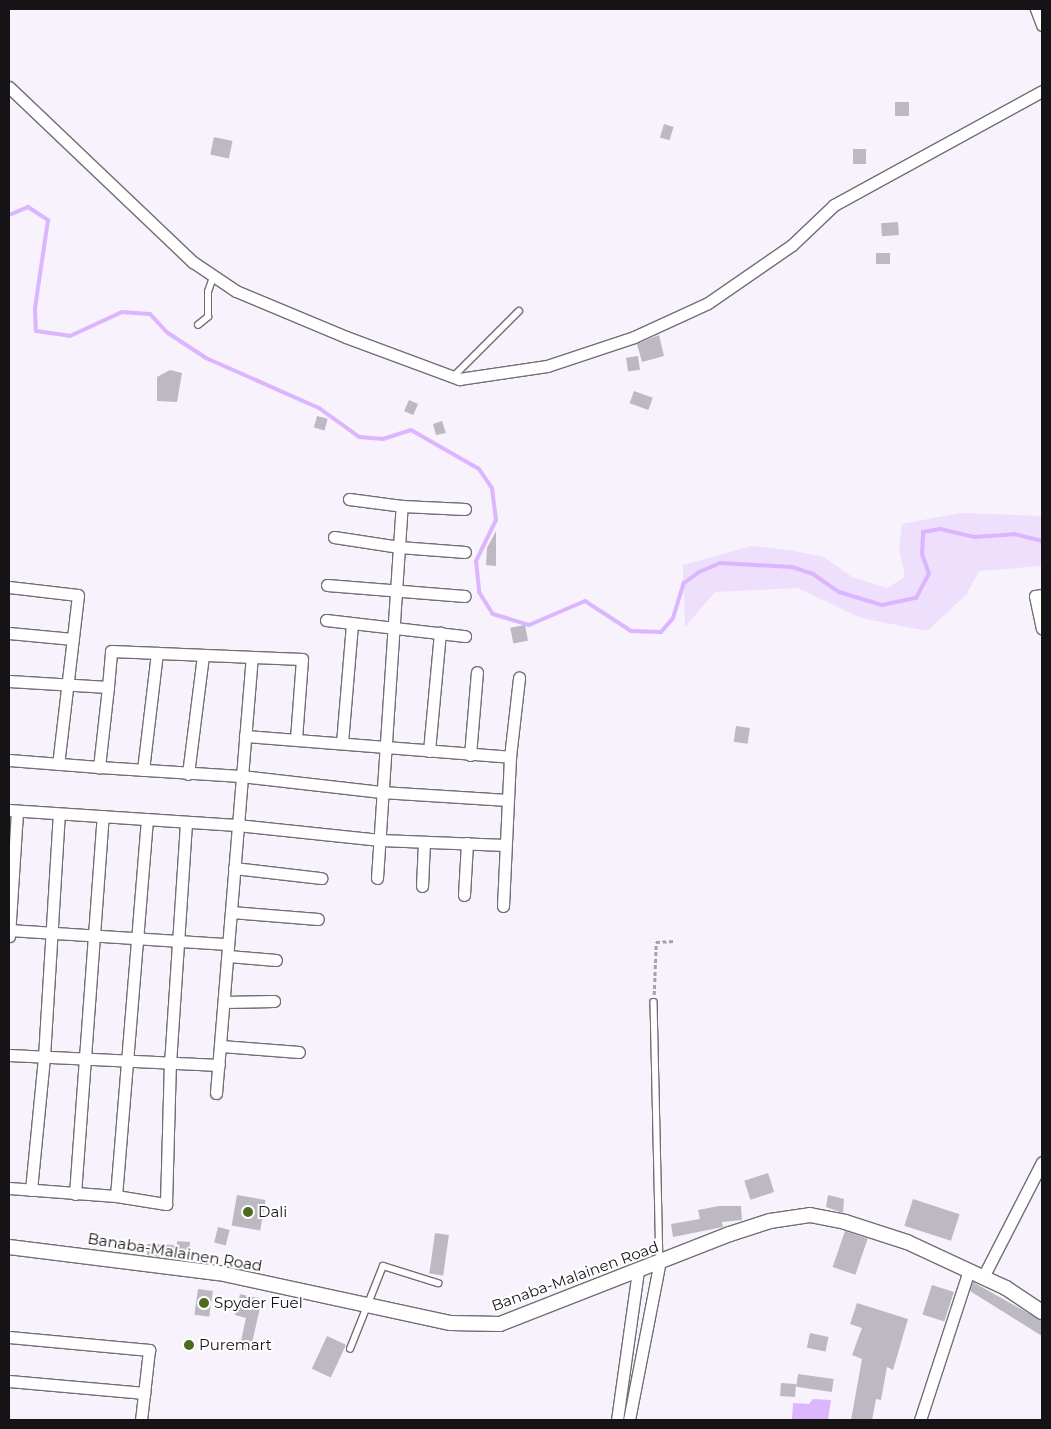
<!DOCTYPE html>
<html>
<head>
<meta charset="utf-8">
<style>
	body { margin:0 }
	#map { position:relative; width:1051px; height:1429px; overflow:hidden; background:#f7f2fb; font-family:Montserrat,sans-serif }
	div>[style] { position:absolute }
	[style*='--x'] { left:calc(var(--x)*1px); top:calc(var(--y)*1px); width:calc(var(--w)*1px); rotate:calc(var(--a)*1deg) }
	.green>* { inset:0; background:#eee0fc }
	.water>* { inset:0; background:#dbb6ff }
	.stream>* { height:4px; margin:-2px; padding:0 2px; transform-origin:2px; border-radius:2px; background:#dbb6ff }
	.building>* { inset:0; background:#bdb9c2; transform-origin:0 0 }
	.path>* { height:2.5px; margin-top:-1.25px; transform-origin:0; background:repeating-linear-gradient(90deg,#a6a2a8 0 4px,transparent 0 6.5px) }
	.roads { filter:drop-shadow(1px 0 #726e76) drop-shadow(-1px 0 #726e76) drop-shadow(0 1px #726e76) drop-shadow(0 -1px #726e76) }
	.service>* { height:5.5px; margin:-2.75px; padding:0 2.75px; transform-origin:2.75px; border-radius:2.75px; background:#fff }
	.minor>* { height:11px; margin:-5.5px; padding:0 5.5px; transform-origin:5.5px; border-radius:5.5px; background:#fff }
	.tertiary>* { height:14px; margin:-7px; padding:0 7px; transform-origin:7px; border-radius:7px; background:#fff }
	.dots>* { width:14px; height:14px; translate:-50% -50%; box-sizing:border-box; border:2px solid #fff; border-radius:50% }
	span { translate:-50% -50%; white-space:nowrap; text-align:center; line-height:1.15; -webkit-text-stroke:4px #fff; paint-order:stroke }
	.poi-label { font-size:15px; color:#151316 }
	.left { translate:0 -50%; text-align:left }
	.street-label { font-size:15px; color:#151316 }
	.frame { position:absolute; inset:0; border:10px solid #151316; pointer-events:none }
</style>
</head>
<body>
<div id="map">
	<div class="green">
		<div style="clip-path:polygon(960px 513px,1042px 516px,1042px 566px,979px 571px,966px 595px,927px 631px,861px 618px,798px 588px,715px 592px,685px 627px,683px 565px,751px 546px,789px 550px,824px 557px,852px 577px,887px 588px,905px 577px,899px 548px,902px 524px)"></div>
	</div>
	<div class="water">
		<div style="clip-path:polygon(813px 1399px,831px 1400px,828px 1420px,792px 1420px,793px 1403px,809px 1404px)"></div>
	</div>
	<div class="stream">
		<div style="--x:9;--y:215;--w:21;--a:-23"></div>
		<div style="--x:28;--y:207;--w:24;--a:33"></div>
		<div style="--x:48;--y:220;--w:89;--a:98.4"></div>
		<div style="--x:35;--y:308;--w:23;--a:88"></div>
		<div style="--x:36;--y:331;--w:34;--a:8"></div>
		<div style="--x:70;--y:336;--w:57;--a:-24.8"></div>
		<div style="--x:122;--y:312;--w:28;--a:4"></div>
		<div style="--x:150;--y:314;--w:26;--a:47"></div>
		<div style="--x:168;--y:333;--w:45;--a:33.3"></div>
		<div style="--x:206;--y:358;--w:124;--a:23.9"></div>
		<div style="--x:319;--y:408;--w:49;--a:35.9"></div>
		<div style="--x:359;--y:437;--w:24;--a:5"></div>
		<div style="--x:383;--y:439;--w:29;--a:-18"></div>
		<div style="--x:411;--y:430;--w:78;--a:29.8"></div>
		<div style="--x:479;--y:469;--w:23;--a:56"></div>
		<div style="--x:492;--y:488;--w:32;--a:83"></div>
		<div style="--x:496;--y:520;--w:46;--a:116"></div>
		<div style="--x:476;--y:561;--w:31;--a:84"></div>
		<div style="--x:479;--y:592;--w:26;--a:58"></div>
		<div style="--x:493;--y:614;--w:38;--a:17"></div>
		<div style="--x:529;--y:625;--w:61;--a:-23.2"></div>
		<div style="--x:585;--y:601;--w:55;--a:33.1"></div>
		<div style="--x:631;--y:631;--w:30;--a:2"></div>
		<div style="--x:661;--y:632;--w:18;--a:-49"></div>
		<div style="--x:673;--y:618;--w:37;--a:-73"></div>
		<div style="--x:684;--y:583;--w:19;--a:-36"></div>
		<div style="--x:699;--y:572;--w:23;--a:-23"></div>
		<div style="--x:720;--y:563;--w:72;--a:3.2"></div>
		<div style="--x:792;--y:567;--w:22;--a:18"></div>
		<div style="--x:813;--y:574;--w:32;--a:35"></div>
		<div style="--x:839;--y:592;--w:45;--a:16.8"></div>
		<div style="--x:882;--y:605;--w:35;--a:-12"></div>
		<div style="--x:916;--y:598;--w:27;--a:-62"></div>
		<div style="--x:929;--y:574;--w:21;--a:-109"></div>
		<div style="--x:922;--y:554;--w:22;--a:-87"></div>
		<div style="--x:923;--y:532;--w:17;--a:-10"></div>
		<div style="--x:940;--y:529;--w:36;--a:13"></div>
		<div style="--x:975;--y:537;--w:39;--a:-4"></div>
		<div style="--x:1014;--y:534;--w:29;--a:14"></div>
	</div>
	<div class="building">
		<div style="left:895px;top:102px;width:14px;height:14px"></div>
		<div style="left:664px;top:124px;width:10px;height:14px;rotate:17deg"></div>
		<div style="left:214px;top:137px;width:19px;height:18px;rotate:12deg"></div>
		<div style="left:853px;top:149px;width:13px;height:15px"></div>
		<div style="left:898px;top:222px;width:13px;height:17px;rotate:86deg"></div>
		<div style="left:876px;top:253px;width:14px;height:11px"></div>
		<div style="clip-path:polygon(659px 335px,664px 356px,642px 362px,637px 344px)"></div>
		<div style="left:638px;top:356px;width:14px;height:12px;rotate:82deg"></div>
		<div style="clip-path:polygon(170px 370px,182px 373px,177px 402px,157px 401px,157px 377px)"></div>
		<div style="left:634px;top:391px;width:20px;height:13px;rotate:20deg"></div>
		<div style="left:409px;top:400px;width:10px;height:12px;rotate:24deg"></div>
		<div style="left:317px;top:416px;width:11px;height:12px;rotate:15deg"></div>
		<div style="clip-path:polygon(442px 421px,446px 433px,436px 435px,433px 424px)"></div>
		<div style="clip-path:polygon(496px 531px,496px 566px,486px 565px,487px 548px)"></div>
		<div style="left:525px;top:625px;width:16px;height:15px;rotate:79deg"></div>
		<div style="left:736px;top:726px;width:14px;height:16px;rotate:8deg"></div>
		<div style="left:768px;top:1173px;width:20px;height:25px;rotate:72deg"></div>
		<div style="left:237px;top:1195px;width:29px;height:31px;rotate:10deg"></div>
		<div style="clip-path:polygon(828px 1195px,844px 1199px,843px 1213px,826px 1207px)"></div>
		<div style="left:913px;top:1199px;width:49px;height:28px;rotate:18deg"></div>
		<div style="clip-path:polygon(719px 1206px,741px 1206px,742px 1220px,722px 1222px,723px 1227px,673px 1237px,671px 1224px,700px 1219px,698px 1210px)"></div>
		<div style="left:218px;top:1227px;width:12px;height:16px;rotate:14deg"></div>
		<div style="left:845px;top:1231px;width:24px;height:38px;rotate:19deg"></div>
		<div style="left:435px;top:1233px;width:14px;height:41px;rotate:8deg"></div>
		<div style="clip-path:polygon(177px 1241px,190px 1242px,189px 1261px,147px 1255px,147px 1244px,177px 1245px)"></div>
		<div style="clip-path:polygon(973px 1282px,1042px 1321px,1042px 1336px,970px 1291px)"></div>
		<div style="left:932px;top:1285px;width:23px;height:31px;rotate:18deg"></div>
		<div style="left:198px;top:1289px;width:15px;height:26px;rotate:8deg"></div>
		<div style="clip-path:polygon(240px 1294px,262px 1299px,250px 1352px,239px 1350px,246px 1318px,235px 1315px)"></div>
		<div style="clip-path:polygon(857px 1303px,908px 1319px,893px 1370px,887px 1367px,881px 1400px,876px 1399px,872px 1420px,851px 1420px,862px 1359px,852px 1355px,862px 1328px,850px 1324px)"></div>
		<div style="left:810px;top:1333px;width:19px;height:15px;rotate:12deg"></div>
		<div style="left:327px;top:1336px;width:21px;height:36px;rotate:25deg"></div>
		<div style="left:798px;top:1374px;width:36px;height:13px;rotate:8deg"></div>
		<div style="left:781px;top:1383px;width:15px;height:13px;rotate:4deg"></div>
	</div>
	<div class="path">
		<div style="--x:654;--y:995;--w:53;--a:-87.8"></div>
		<div style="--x:656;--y:942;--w:18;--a:-3"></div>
	</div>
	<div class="roads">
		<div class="service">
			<div style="--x:198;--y:325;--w:13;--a:-39"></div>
			<div style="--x:208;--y:317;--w:25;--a:-90"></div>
			<div style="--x:208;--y:292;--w:18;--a:-71"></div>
			<div style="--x:453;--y:377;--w:93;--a:-45"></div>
			<div style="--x:654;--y:1002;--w:257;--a:88.7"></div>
			<div style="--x:350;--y:1349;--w:89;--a:-68.3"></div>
			<div style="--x:383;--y:1266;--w:58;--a:17.2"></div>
		</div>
		<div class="minor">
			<div style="--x:1036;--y:9;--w:17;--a:69"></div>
			<div style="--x:9;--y:87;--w:254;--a:43.6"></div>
			<div style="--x:193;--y:262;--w:52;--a:34"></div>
			<div style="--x:236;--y:291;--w:119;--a:22.7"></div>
			<div style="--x:346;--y:337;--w:121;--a:20.4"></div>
			<div style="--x:459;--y:379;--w:89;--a:-8.4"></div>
			<div style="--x:547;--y:366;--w:92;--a:-18.4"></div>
			<div style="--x:634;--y:337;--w:81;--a:-24.7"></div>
			<div style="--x:708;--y:303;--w:102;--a:-34.6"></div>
			<div style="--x:792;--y:245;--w:58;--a:-43.6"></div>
			<div style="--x:834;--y:205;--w:237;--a:-28.7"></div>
			<div style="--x:349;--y:499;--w:53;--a:7.5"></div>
			<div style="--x:402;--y:506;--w:63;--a:2.7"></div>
			<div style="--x:334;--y:537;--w:66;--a:8.7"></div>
			<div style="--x:399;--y:547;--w:66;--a:4.3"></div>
			<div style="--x:327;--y:585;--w:138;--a:4.6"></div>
			<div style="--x:9;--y:587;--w:69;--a:6.6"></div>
			<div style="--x:78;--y:595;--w:170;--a:96.7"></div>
			<div style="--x:1042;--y:595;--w:7;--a:172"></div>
			<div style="--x:1035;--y:596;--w:33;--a:78"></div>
			<div style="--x:326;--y:620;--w:140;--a:6.6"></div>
			<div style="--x:9;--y:633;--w:64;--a:5.4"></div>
			<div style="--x:9;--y:681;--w:99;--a:3.5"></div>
			<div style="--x:108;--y:687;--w:81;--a:96.4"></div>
			<div style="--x:99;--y:767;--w:142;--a:3.6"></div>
			<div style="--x:241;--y:776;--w:141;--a:6.5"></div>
			<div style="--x:381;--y:792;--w:127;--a:3.6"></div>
			<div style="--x:108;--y:687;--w:36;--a:-85"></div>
			<div style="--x:111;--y:651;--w:191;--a:2.4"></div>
			<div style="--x:302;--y:659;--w:79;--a:94.3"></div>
			<div style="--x:245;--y:736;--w:266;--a:4.5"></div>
			<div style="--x:342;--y:743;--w:120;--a:-85.2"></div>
			<div style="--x:429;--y:751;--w:119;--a:-84.7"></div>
			<div style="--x:470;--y:755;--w:83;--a:-85.2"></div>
			<div style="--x:9;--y:760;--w:90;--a:4.4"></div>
			<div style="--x:143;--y:770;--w:118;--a:-83.2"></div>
			<div style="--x:188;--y:774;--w:120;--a:-82.8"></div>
			<div style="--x:9;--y:810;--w:228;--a:3.8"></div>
			<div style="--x:237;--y:825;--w:144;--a:6"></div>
			<div style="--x:380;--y:840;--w:125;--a:2.3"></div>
			<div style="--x:234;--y:868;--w:88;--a:6.6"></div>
			<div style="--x:377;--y:878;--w:373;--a:-86.2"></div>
			<div style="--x:422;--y:886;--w:44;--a:-87.4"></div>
			<div style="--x:464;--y:895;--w:52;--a:-86.7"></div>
			<div style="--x:503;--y:906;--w:149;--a:-87.3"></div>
			<div style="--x:510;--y:757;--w:80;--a:-83.5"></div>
			<div style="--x:231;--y:912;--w:87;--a:4.6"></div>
			<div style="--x:9;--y:930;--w:219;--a:3.7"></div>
			<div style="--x:9;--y:936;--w:125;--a:-86.3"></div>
			<div style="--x:228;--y:956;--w:48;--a:4.8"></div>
			<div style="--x:224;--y:1002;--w:50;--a:-1.1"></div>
			<div style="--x:221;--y:1046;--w:78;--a:4.4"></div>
			<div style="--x:9;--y:1055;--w:210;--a:2.7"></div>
			<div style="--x:216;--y:1093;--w:437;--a:-85.3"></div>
			<div style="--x:9;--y:1188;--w:107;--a:4.3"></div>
			<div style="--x:116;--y:1196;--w:51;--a:9.1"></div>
			<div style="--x:166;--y:1204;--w:140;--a:-88.4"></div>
			<div style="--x:170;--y:1064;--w:242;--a:-86.2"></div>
			<div style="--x:31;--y:1190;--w:134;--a:-84.4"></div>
			<div style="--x:44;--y:1057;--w:243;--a:-86.5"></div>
			<div style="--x:75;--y:1194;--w:379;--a:-85.8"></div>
			<div style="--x:116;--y:1196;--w:378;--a:-85.3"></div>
			<div style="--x:983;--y:1277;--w:129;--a:-62.8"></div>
			<div style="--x:9;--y:1337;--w:141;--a:5.3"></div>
			<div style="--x:149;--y:1350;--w:70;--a:96.5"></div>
			<div style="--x:9;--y:1381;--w:136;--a:5.1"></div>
			<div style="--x:617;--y:1420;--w:151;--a:-82"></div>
			<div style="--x:629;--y:1420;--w:162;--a:-79"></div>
			<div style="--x:920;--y:1420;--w:158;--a:-71.9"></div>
		</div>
		<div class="tertiary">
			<div style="--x:9;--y:1247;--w:212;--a:7.1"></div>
			<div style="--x:219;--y:1273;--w:237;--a:12.2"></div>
			<div style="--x:451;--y:1323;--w:49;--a:1.2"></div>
			<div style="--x:500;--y:1324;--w:247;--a:-21.4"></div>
			<div style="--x:730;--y:1234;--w:42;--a:-18"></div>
			<div style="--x:770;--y:1221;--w:40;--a:-8.5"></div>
			<div style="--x:810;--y:1215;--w:36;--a:11"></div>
			<div style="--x:845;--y:1222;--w:65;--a:17.9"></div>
			<div style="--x:907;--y:1242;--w:109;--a:24.9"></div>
			<div style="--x:1006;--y:1288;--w:43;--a:33.7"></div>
		</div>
	</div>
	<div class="dots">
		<div style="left:248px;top:1212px;background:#4f6a1e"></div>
		<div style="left:204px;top:1303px;background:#4f6a1e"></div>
		<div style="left:189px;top:1345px;background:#4f6a1e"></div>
	</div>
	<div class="poi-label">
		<span class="left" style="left:258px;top:1212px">Dali</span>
		<span class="left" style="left:214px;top:1303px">Spyder Fuel</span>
		<span class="left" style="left:199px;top:1345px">Puremart</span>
	</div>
	<div class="street-label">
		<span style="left:175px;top:1252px;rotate:9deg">Banaba-Malainen Road</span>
		<span style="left:575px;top:1276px;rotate:-20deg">Banaba-Malainen Road</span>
	</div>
	<div class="frame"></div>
</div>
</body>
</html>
